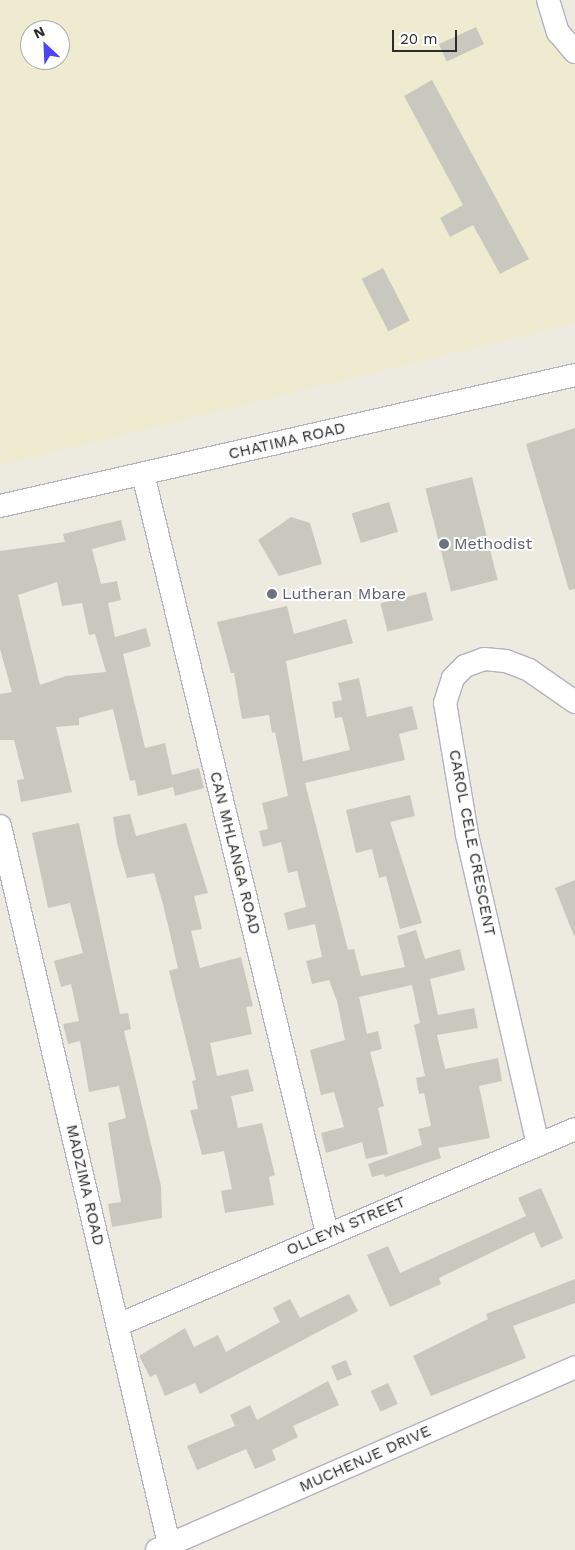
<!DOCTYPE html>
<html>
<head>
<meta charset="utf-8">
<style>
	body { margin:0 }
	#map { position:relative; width:575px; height:1550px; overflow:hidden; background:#edeadf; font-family:"Work Sans",sans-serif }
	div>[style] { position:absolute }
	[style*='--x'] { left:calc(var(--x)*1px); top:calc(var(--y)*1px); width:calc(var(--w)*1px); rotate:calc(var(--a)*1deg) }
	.education>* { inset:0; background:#eeebd0 }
	.building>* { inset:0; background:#c9c8be; transform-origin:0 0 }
	.roads { filter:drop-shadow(1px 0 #b3b2bf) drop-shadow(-1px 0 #b3b2bf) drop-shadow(0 1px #b3b2bf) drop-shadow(0 -1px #b3b2bf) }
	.street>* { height:22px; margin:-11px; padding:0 11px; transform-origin:11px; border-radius:11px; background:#fff }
	.dots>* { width:14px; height:14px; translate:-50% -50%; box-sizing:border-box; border:2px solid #fff; border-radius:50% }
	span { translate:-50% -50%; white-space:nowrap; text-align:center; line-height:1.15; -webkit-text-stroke:4px #fff; paint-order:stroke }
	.street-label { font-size:16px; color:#2c2c2c }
	.worship-label { font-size:16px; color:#5b616d }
	.left { translate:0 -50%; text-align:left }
	.north { position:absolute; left:20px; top:20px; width:50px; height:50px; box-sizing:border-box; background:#fff; border:1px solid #ababab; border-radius:50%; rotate:335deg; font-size:14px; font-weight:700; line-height:20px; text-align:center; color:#2c2c2c }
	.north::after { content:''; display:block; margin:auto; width:18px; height:22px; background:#4b45f5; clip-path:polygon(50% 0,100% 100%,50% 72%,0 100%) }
	.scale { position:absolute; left:392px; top:30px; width:65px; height:22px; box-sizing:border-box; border:2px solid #2c2c2c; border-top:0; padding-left:6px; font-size:15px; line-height:18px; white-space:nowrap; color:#2c2c2c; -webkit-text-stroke:4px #fff; paint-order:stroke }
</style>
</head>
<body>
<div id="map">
	<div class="education">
		<div style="clip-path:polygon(evenodd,0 0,533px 0,540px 29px,575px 68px,575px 323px,0 465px,0 0,30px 30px,60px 30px,60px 60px,30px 60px,30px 30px)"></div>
	</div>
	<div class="building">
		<div style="left:476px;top:27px;width:19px;height:41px;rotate:65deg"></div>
		<div style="clip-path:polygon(432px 80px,529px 259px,500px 274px,473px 225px,450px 237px,440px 218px,463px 205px,404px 96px)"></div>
		<div style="left:383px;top:268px;width:59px;height:24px;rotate:63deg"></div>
		<div style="clip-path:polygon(575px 428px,575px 589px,569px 590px,526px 444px)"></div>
		<div style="left:472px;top:477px;width:106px;height:48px;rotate:76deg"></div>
		<div style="left:389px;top:502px;width:31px;height:39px;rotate:73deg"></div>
		<div style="clip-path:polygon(291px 517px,310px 523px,322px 564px,279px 576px,258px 540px)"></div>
		<div style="clip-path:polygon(evenodd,121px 520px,126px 540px,92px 549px,101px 584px,117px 581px,121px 600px,108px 603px,115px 637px,146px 628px,151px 646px,123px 654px,145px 748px,165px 743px,172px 775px,199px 768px,204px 788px,175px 796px,173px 787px,138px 796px,135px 780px,130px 781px,113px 709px,79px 718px,79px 725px,56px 727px,72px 792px,21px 802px,17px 780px,24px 779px,14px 740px,0 740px,0 694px,12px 692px,0 649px,0 551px,65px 542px,63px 534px,121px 520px,57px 582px,62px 606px,82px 603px,89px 635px,95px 634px,106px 672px,66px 676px,40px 685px,18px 595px,57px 582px)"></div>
		<div style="left:426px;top:592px;width:29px;height:47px;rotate:76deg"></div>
		<div style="clip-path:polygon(287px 606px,294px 634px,346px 619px,353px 643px,286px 661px,303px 761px,350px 750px,342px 717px,335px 718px,332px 702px,342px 700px,338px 683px,359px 678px,367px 717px,412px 706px,418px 729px,399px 734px,405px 760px,305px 783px,348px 950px,354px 949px,361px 976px,405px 967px,397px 936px,416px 930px,425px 959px,460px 949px,465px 970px,430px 979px,438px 1015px,474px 1008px,478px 1028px,437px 1035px,445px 1069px,498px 1058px,502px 1081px,479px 1086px,490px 1138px,438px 1148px,441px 1158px,385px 1177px,384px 1174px,372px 1177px,368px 1164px,422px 1145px,418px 1129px,431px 1126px,424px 1093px,419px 1094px,416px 1078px,425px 1076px,414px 1025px,420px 1023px,412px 985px,359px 997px,367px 1034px,378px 1031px,382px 1049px,370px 1052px,384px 1106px,378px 1108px,388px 1154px,366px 1159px,362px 1142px,326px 1153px,321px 1133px,344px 1127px,334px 1092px,321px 1095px,310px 1050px,345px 1040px,337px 1001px,329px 980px,312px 984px,306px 961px,322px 957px,315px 924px,288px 930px,284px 913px,306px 907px,297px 871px,288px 873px,281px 842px,263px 847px,259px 831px,268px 829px,262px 803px,288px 796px,275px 732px,272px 733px,269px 715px,242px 719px,234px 673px,231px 673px,217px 622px)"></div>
		<div style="clip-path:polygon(410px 795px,415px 816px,390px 822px,422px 923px,400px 929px,386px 876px,379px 878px,372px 849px,356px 853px,346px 810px)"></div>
		<div style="clip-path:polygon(130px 814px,136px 836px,186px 823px,208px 893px,194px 896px,202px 929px,191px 931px,200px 968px,241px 957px,253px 1006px,246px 1007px,252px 1034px,210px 1043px,217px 1076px,248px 1069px,254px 1091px,231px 1096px,238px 1128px,262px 1123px,275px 1175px,269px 1177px,274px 1205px,225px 1213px,221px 1191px,232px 1189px,224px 1151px,202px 1155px,190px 1110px,198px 1109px,192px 1081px,196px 1080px,169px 971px,178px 968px,163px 904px,154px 873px,127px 878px,117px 843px,113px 817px)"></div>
		<div style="clip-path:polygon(79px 823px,120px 1014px,128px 1013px,131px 1029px,124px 1031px,161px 1186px,162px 1218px,112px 1227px,108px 1204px,121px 1202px,108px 1123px,126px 1118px,119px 1086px,89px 1092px,80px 1041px,68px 1044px,63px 1024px,79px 1021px,71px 984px,61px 987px,54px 961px,83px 953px,70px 903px,48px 908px,32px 833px)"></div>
		<div style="clip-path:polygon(575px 880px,575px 936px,574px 936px,555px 888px)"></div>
		<div style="clip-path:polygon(541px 1188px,563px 1238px,541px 1248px,534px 1232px,439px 1278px,441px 1284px,390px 1307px,367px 1255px,388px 1246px,400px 1273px,526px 1216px,518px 1198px)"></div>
		<div style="clip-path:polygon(575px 1279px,575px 1303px,513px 1326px,526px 1358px,431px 1396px,413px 1356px,488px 1319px,486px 1314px)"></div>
		<div style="clip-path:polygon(349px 1294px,358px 1311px,200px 1394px,195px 1383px,165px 1396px,156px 1374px,150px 1377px,139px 1356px,185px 1328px,194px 1347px,218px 1335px,226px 1352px,280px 1322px,273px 1308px,290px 1299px,300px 1318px)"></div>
		<div style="left:346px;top:1360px;width:16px;height:16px;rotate:68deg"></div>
		<div style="clip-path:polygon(328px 1381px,339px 1405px,293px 1426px,298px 1437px,272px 1450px,276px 1460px,255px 1469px,246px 1449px,197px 1470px,187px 1446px,235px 1426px,230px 1415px,250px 1405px,257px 1420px)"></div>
		<div style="left:388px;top:1383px;width:23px;height:19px;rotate:65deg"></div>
	</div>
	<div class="roads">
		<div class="street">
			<div style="--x:548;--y:0;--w:34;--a:73"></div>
			<div style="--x:558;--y:32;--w:26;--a:50"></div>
			<div style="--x:143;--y:474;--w:781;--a:76.37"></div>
			<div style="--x:0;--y:506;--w:590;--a:-12.83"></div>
			<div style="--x:0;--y:826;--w:738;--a:76.76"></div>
			<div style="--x:538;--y:1145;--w:319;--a:-102.9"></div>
			<div style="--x:467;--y:834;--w:133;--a:-99.5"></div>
			<div style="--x:445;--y:703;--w:26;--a:-72"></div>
			<div style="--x:453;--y:678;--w:17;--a:-45"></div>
			<div style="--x:465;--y:666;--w:20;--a:-20"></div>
			<div style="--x:484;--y:659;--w:22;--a:5"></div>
			<div style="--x:506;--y:661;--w:25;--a:21"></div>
			<div style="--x:529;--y:670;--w:56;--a:34.8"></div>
			<div style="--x:118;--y:1325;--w:497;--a:-23.2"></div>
			<div style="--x:157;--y:1550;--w:456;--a:-23.6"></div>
		</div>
	</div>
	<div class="dots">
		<div style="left:444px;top:544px;background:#6b7280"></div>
		<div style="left:272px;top:594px;background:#6b7280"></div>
	</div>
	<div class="street-label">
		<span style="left:287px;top:441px;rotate:-13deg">CHATIMA ROAD</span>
		<span style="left:472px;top:843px;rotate:79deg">CAROL CELE CRESCENT</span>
		<span style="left:235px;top:853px;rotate:76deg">CAN MHLANGA ROAD</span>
		<span style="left:85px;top:1185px;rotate:77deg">MADZIMA ROAD</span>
		<span style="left:346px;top:1226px;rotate:-23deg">OLLEYN STREET</span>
		<span style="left:365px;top:1459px;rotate:-24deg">MUCHENJE DRIVE</span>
	</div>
	<div class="worship-label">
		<span class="left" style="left:454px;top:544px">Methodist</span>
		<span class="left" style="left:282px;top:594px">Lutheran Mbare</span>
	</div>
	<div class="north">N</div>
	<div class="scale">20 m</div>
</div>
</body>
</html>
